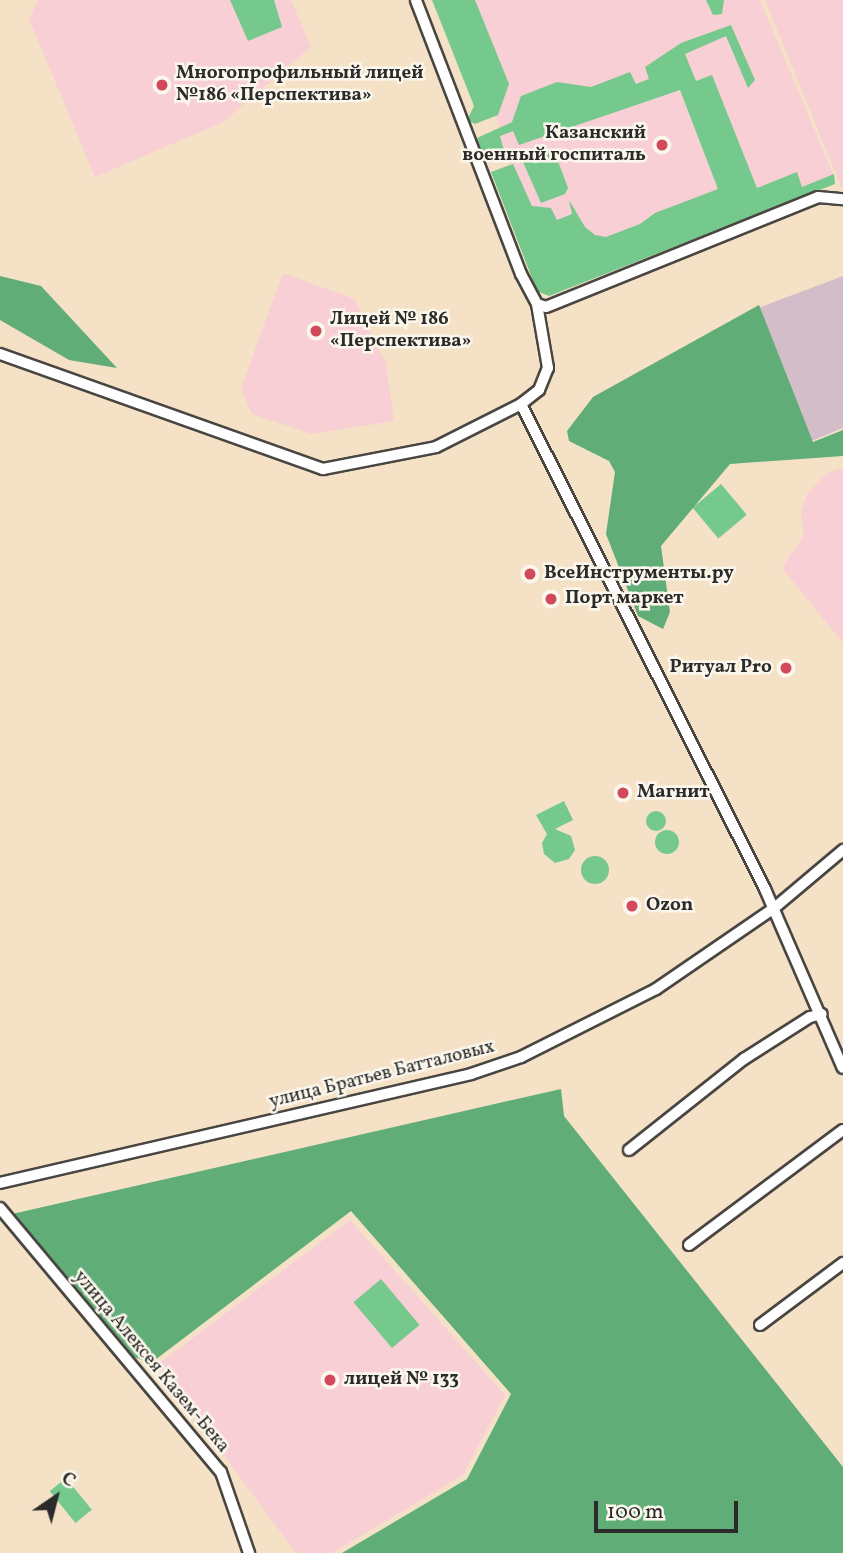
<!DOCTYPE html>
<html>
<head>
<meta charset="utf-8">
<style>
	body { margin:0 }
	#map { position:relative; width:843px; height:1553px; overflow:hidden; background:#f5e1c6; font-family:Vollkorn,serif }
	div>[style] { position:absolute }
	[style*='--x'] { left:calc(var(--x)*1px); top:calc(var(--y)*1px); width:calc(var(--w)*1px); rotate:calc(var(--a)*1deg) }
	.built>* { inset:0; background:#f7cfd4 }
	.industrial>* { inset:0; background:#d2bdc8 }
	.green>* { inset:0; background:#76c98c; transform-origin:0 0 }
	.round { border-radius:50% }
	.forest>* { inset:0; background:#60ad78 }
	.roads { filter:drop-shadow(2px 0 #494642) drop-shadow(-2px 0 #494642) drop-shadow(0 2px #494642) drop-shadow(0 -2px #494642) }
	.street>* { height:10px; margin:-5px; padding:0 5px; transform-origin:5px; border-radius:5px; background:#fff }
	.dots>* { width:19px; height:19px; translate:-50% -50%; box-sizing:border-box; border:4px solid #fbf7ec; border-radius:50% }
	span { translate:-50% -50%; white-space:nowrap; text-align:center; line-height:1.15; -webkit-text-stroke:5px #fbf7ec; paint-order:stroke }
	.poi-label { font-size:19px; color:#2b2b2b; font-weight:700 }
	.left { translate:0 -50%; text-align:left }
	.right { translate:-100% -50%; text-align:right }
	.street-label { font-size:19px; color:#2b2b2b }
	.north { position:absolute; left:21px; top:1462px; width:70px; height:70px; -webkit-text-stroke:5px #fbf7ec; paint-order:stroke; rotate:35deg; font-size:19px; font-weight:700; line-height:28px; text-align:center; color:#2b2b2b }
	.north::after { content:''; display:block; margin:auto; width:24px; height:32px; background:#2b2b2b; clip-path:polygon(50% 0,100% 100%,50% 72%,0 100%) }
	.scale { position:absolute; left:594px; top:1501px; width:144px; height:32px; box-sizing:border-box; border:4px solid #2b2b2b; border-top:0; padding-left:9px; font-size:21px; line-height:24px; white-space:nowrap; color:#2b2b2b; -webkit-text-stroke:5px #fbf7ec; paint-order:stroke }
</style>
</head>
<body>
<div id="map">
	<div class="built">
		<div style="clip-path:polygon(38px 0,291px 0,311px 47px,223px 122px,95px 177px,29px 19px)"></div>
		<div style="clip-path:polygon(445px 0,760px 0,835px 179px,552px 270px,507px 158px,497px 121px)"></div>
		<div style="clip-path:polygon(765px 0,843px 0,843px 191px)"></div>
		<div style="clip-path:polygon(283px 273px,354px 299px,386px 363px,394px 421px,312px 434px,252px 414px,241px 388px)"></div>
		<div style="clip-path:polygon(843px 468px,843px 643px,782px 568px,804px 535px,801px 511px,807px 494px,827px 473px)"></div>
		<div style="clip-path:polygon(350px 1220px,505px 1395px,463px 1475px,332px 1553px,296px 1553px,157px 1365px)"></div>
	</div>
	<div class="industrial">
		<div style="clip-path:polygon(843px 276px,843px 428px,809px 442px,758px 308px)"></div>
	</div>
	<div class="green">
		<div style="clip-path:polygon(230px 0,274px 0,282px 27px,248px 41px)"></div>
		<div style="clip-path:polygon(432px 0,475px 0,509px 84px,498px 115px,475px 124px,467px 120px,474px 106px)"></div>
		<div style="clip-path:polygon(706px 0,724px 0,722px 14px,713px 15px)"></div>
		<div style="clip-path:polygon(731px 25px,755px 80px,748px 88px,726px 36px,685px 54px,696px 81px,712px 75px,757px 188px,797px 172px,802px 187px,834px 174px,835px 184px,549px 296px,537px 291px,491px 172px,513px 164px,532px 206px,551px 208px,557px 220px,572px 214px,569px 200px,585px 227px,595px 235px,606px 237px,640px 224px,655px 213px,718px 189px,680px 90px,519px 145px,513px 131px,500px 136px,505px 153px,488px 160px,481px 154px,477px 138px,512px 122px,521px 96px,557px 82px,591px 87px,630px 72px,636px 84px,649px 79px,645px 67px,681px 43px)"></div>
		<div style="clip-path:polygon(545px 148px,555px 153px,568px 188px,565px 194px,541px 203px,523px 162px)"></div>
		<div style="left:721px;top:484px;width:40px;height:37px;rotate:50deg"></div>
		<div style="clip-path:polygon(564px 801px,573px 820px,555px 829px,571px 836px,575px 850px,569px 859px,555px 863px,544px 854px,542px 843px,547px 834px,536px 815px)"></div>
		<div class="round" style="left:646px;top:811px;width:20px;height:20px"></div>
		<div class="round" style="left:655px;top:830px;width:24px;height:24px"></div>
		<div class="round" style="left:581px;top:856px;width:28px;height:28px"></div>
		<div style="left:381px;top:1279px;width:60px;height:36px;rotate:50deg"></div>
		<div style="left:66px;top:1478px;width:41px;height:21px;rotate:51deg"></div>
	</div>
	<div class="forest">
		<div style="clip-path:polygon(0 276px,41px 286px,117px 368px,69px 360px,0 320px)"></div>
		<div style="clip-path:polygon(759px 305px,813px 442px,843px 430px,843px 456px,730px 464px,661px 546px,670px 612px,663px 629px,638px 616px,606px 534px,615px 472px,609px 461px,569px 441px,567px 431px,593px 397px)"></div>
		<div style="clip-path:polygon(561px 1089px,564px 1116px,843px 1467px,843px 1553px,342px 1553px,467px 1479px,511px 1394px,351px 1211px,151px 1363px,131px 1356px,12px 1214px)"></div>
	</div>
	<div class="roads">
		<div class="street">
			<div style="--x:537;--y:304;--w:9;--a:18"></div>
			<div style="--x:546;--y:307;--w:293;--a:-22"></div>
			<div style="--x:818;--y:197;--w:25;--a:5"></div>
			<div style="--x:0;--y:354;--w:343;--a:19.6"></div>
			<div style="--x:323;--y:469;--w:115;--a:-11"></div>
			<div style="--x:436;--y:447;--w:95;--a:-26.8"></div>
			<div style="--x:521;--y:404;--w:23;--a:-38"></div>
			<div style="--x:539;--y:390;--w:24;--a:-68"></div>
			<div style="--x:548;--y:368;--w:65;--a:-99.8"></div>
			<div style="--x:537;--y:304;--w:34;--a:-118"></div>
			<div style="--x:521;--y:274;--w:293;--a:-111"></div>
			<div style="--x:521;--y:404;--w:543;--a:63.29"></div>
			<div style="--x:765;--y:889;--w:195;--a:66.5"></div>
			<div style="--x:629;--y:1150;--w:147;--a:-38.4"></div>
			<div style="--x:744;--y:1059;--w:78;--a:-32.5"></div>
			<div style="--x:810;--y:1017;--w:12;--a:-14"></div>
			<div style="--x:0;--y:1183;--w:483;--a:-13"></div>
			<div style="--x:471;--y:1074;--w:53;--a:-18.8"></div>
			<div style="--x:521;--y:1057;--w:151;--a:-26.7"></div>
			<div style="--x:656;--y:989;--w:142;--a:-34.4"></div>
			<div style="--x:773;--y:909;--w:92;--a:-40.1"></div>
			<div style="--x:0;--y:1208;--w:344;--a:50.1"></div>
			<div style="--x:221;--y:1472;--w:86;--a:70.9"></div>
			<div style="--x:689;--y:1245;--w:192;--a:-36.8"></div>
			<div style="--x:760;--y:1325;--w:104;--a:-36.8"></div>
		</div>
	</div>
	<div class="dots">
		<div style="left:162px;top:85px;background:#d1495b"></div>
		<div style="left:662px;top:145px;background:#d1495b"></div>
		<div style="left:316px;top:331px;background:#d1495b"></div>
		<div style="left:530px;top:574px;background:#d1495b"></div>
		<div style="left:551px;top:599px;background:#d1495b"></div>
		<div style="left:786px;top:668px;background:#d1495b"></div>
		<div style="left:623px;top:793px;background:#d1495b"></div>
		<div style="left:632px;top:906px;background:#d1495b"></div>
		<div style="left:330px;top:1380px;background:#d1495b"></div>
	</div>
	<div class="poi-label">
		<span class="left" style="left:176px;top:85px">Многопрофильный лицей<br>№186 «Перспектива»</span>
		<span class="right" style="left:646px;top:145px">Казанский<br>военный госпиталь</span>
		<span class="left" style="left:330px;top:331px">Лицей № 186<br>«Перспектива»</span>
		<span class="left" style="left:544px;top:574px">ВсеИнструменты.ру</span>
		<span class="left" style="left:565px;top:599px">Порт маркет</span>
		<span class="right" style="left:772px;top:668px">Ритуал Pro</span>
		<span class="left" style="left:637px;top:793px">Магнит</span>
		<span class="left" style="left:646px;top:906px">Ozon</span>
		<span class="left" style="left:344px;top:1380px">лицей № 133</span>
	</div>
	<div class="street-label">
		<span style="left:382px;top:1075px;rotate:-14deg">улица Братьев Батталовых</span>
		<span style="left:151px;top:1362px;rotate:50deg">улица Алексея Казем-Бека</span>
	</div>
	<div class="north">С</div>
	<div class="scale">100 m</div>
</div>
</body>
</html>
